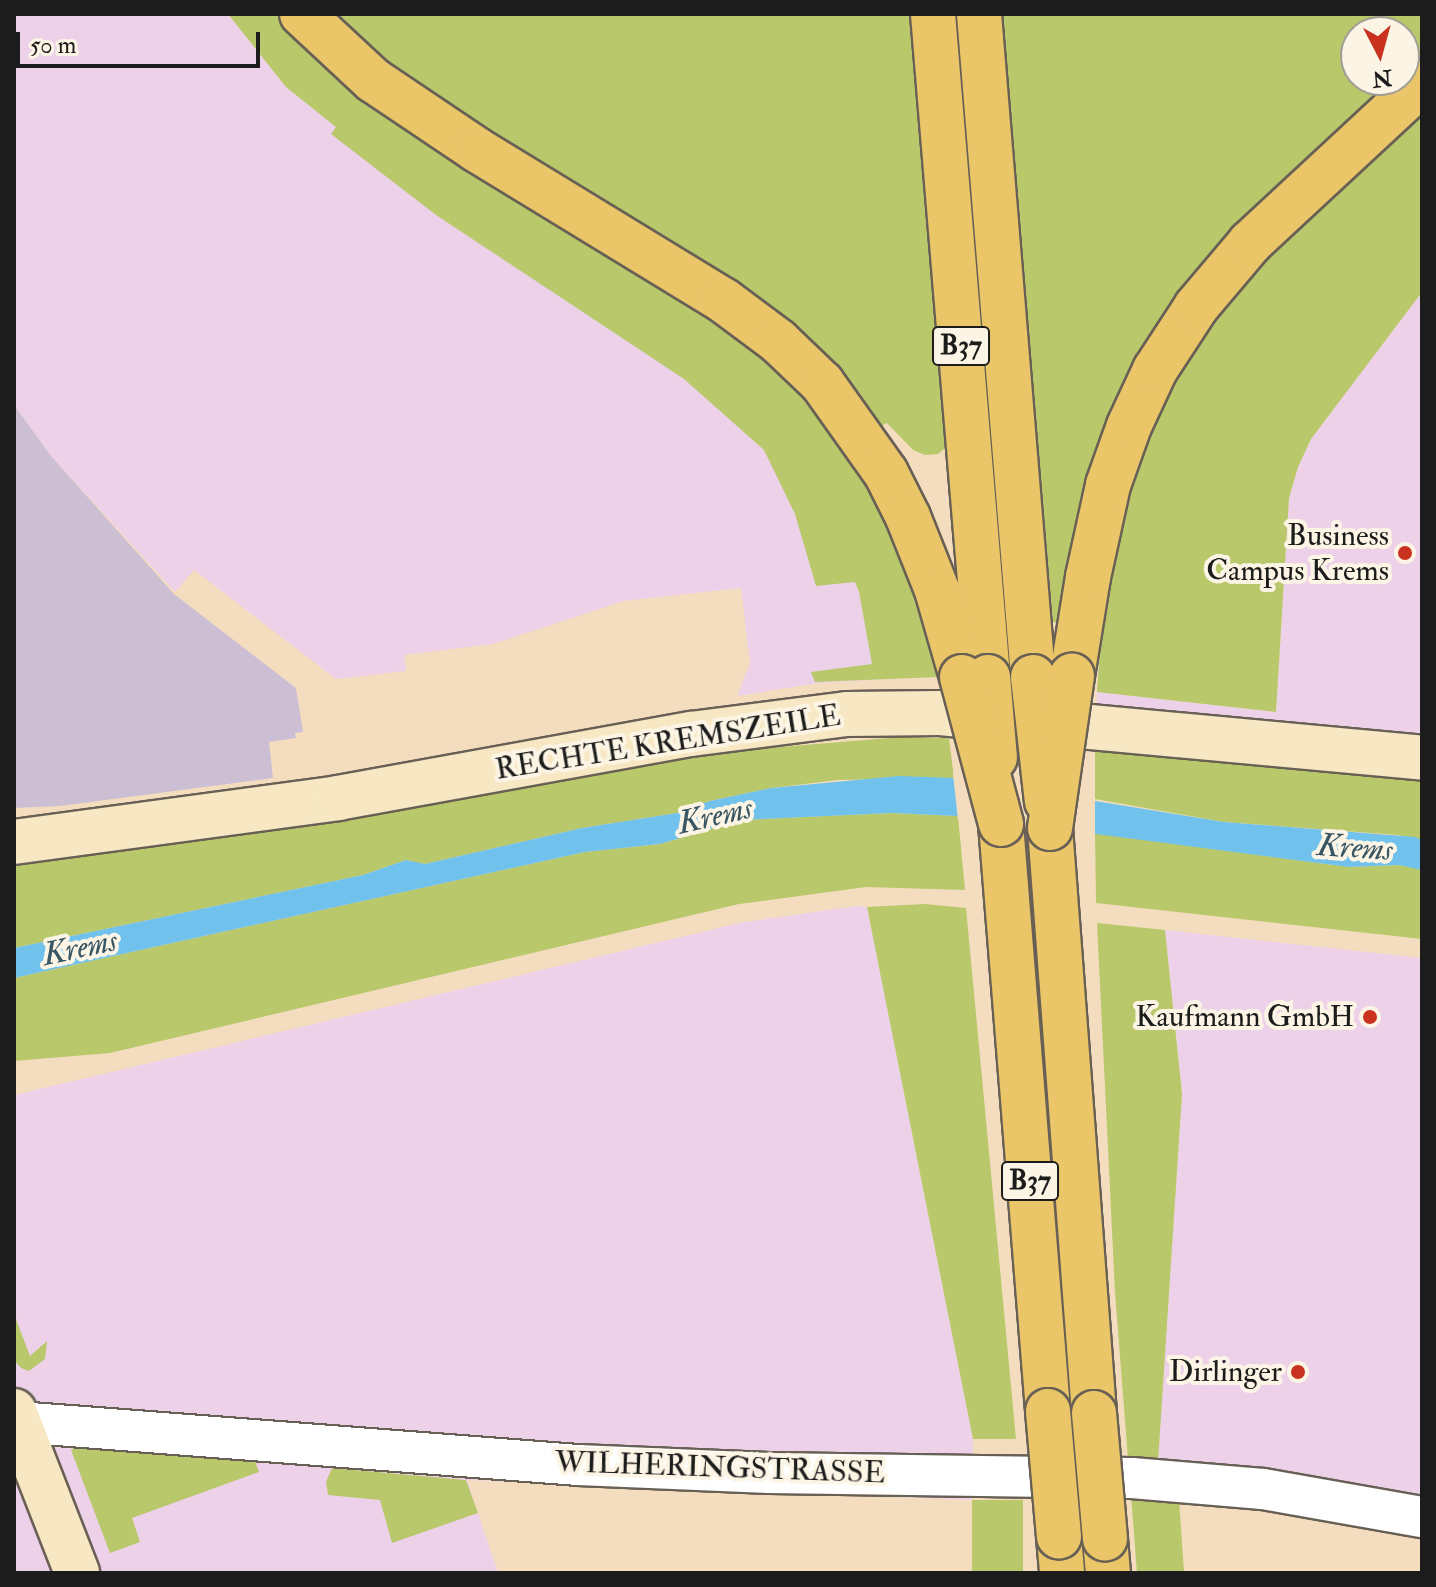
<!DOCTYPE html>
<html>
<head>
<meta charset="utf-8">
<style>
	body { margin:0 }
	#map { position:relative; width:1436px; height:1587px; overflow:hidden; background:#f4ddbe; font-family:"IM FELL Double Pica",serif }
	div>[style] { position:absolute }
	[style*='--x'] { left:calc(var(--x)*1px); top:calc(var(--y)*1px); width:calc(var(--w)*1px); rotate:calc(var(--a)*1deg) }
	.built>* { inset:0; background:#edd1e9 }
	.industrial>* { inset:0; background:#ccbfd4 }
	.green>* { inset:0; background:#b8c86b; transform-origin:0 0 }
	.water>* { inset:0; background:#70c2ec }
	.pier>* { inset:0; background:#f4ddbe }
	.roads { filter:drop-shadow(2px 0 #686055) drop-shadow(-2px 0 #686055) drop-shadow(0 2px #686055) drop-shadow(0 -2px #686055) }
	.street>* { height:40px; margin:-20px; padding:0 20px; transform-origin:20px; border-radius:20px; background:#fff }
	.secondary>* { height:44px; margin:-22px; padding:0 22px; transform-origin:22px; border-radius:22px; background:#f7e8c3 }
	.primary>* { height:44px; margin:-22px; padding:0 22px; transform-origin:22px; border-radius:22px; background:#ebc669 }
	.highway>* { height:44px; margin:-22px; padding:0 22px; transform-origin:22px; border-radius:22px; background:#ebc669 }
	.bridges { filter:drop-shadow(2px 0 #686055) drop-shadow(-2px 0 #686055) drop-shadow(0 2px #686055) drop-shadow(0 -2px #686055) }
	.primary-bridge>* { height:44px; margin:-22px; padding:0 22px; transform-origin:22px; border-radius:22px; background:#ebc669 }
	.highway-bridge>* { height:44px; margin:-22px; padding:0 22px; transform-origin:22px; border-radius:22px; background:#ebc669 }
	.dots>* { width:22px; height:22px; translate:-50% -50%; box-sizing:border-box; border:4px solid #fcf5e5; border-radius:50% }
	span { translate:-50% -50%; white-space:nowrap; text-align:center; line-height:1.15; -webkit-text-stroke:8px #fcf5e5; paint-order:stroke }
	.shield-label span { padding:2px 6px; background:#fcf5e5; border:2px solid; border-radius:6px; -webkit-text-stroke-width:0 }
	.shield-label { font-size:28px; color:#1c1c1c; font-weight:700 }
	.poi-label { font-size:30px; color:#1c1c1c }
	.right { translate:-100% -50%; text-align:right }
	.street-label { font-size:30px; color:#1c1c1c }
	.water-label { font-size:32px; color:#395665; font-style:italic }
	.frame { position:absolute; inset:0; border:16px solid #1c1c1c; pointer-events:none }
	.north { position:absolute; left:1340px; top:16px; width:80px; height:80px; box-sizing:border-box; background:#fcf5e5; border:2px solid #a29e95; border-radius:50%; rotate:174deg; font-size:22px; font-weight:700; line-height:32px; text-align:center; color:#1c1c1c }
	.north::after { content:''; display:block; margin:auto; width:28px; height:36px; background:#c8321e; clip-path:polygon(50% 0,100% 100%,50% 72%,0 100%) }
	.scale { position:absolute; left:16px; top:32px; width:244px; height:36px; box-sizing:border-box; border:4px solid #1c1c1c; border-top:0; padding-left:10px; font-size:24px; line-height:28px; white-space:nowrap; color:#1c1c1c; -webkit-text-stroke:6px #fcf5e5; paint-order:stroke }
</style>
</head>
<body>
<div id="map">
	<div class="built">
		<div style="clip-path:polygon(14px 14px,228px 14px,286px 87px,692px 361px,843px 528px,887px 679px,819px 683px,737px 696px,750px 664px,741px 588px,624px 601px,493px 644px,404px 655px,406px 671px,336px 679px,194px 570px,175px 592px,51px 456px,14px 405px)"></div>
		<div style="clip-path:polygon(1422px 292px,1422px 777px,1095px 745px,1097px 692px,1276px 712px,1289px 498px,1298px 467px,1311px 439px)"></div>
		<div style="clip-path:polygon(856px 906px,867px 907px,973px 1439px,972px 1500px,467px 1480px,498px 1573px,14px 1573px,14px 1095px,744px 922px)"></div>
		<div style="clip-path:polygon(1165px 930px,1422px 958px,1422px 1501px,1158px 1462px,1182px 1094px)"></div>
	</div>
	<div class="industrial">
		<div style="clip-path:polygon(14px 405px,51px 456px,174px 594px,296px 688px,303px 732px,295px 733px,296px 738px,269px 742px,273px 778px,60px 806px,14px 808px)"></div>
	</div>
	<div class="green">
		<div style="clip-path:polygon(228px 14px,283px 14px,683px 291px,792px 377px,896px 523px,932px 642px,938px 677px,815px 682px,811px 672px,872px 664px,859px 592px,855px 582px,816px 586px,795px 514px,764px 450px,684px 379px,436px 215px,331px 134px,336px 127px,286px 87px)"></div>
		<div style="clip-path:polygon(323px 14px,913px 14px,950px 444px,938px 454px,925px 455px,913px 450px,887px 423px,878px 428px)"></div>
		<div style="clip-path:polygon(1001px 14px,1422px 14px,1422px 60px,1404px 77px,1404px 32px,1356px 32px,1356px 80px,1401px 80px,1239px 233px,1063px 620px,1058px 623px,1053px 622px)"></div>
		<div style="clip-path:polygon(1422px 104px,1422px 292px,1311px 439px,1298px 467px,1289px 498px,1276px 712px,1097px 692px,1105px 577px,1141px 433px,1207px 316px)"></div>
		<div style="clip-path:polygon(901px 737px,949px 738px,954px 778px,838px 780px,771px 788px,710px 801px,677px 813px,582px 828px,425px 864px,406px 860px,363px 875px,14px 948px,14px 866px,293px 826px,421px 803px,422px 806px,731px 751px)"></div>
		<div style="clip-path:polygon(1095px 745px,1422px 777px,1422px 840px,1398px 835px,1224px 822px,1095px 799px)"></div>
		<div style="clip-path:polygon(892px 813px,958px 816px,965px 890px,866px 887px,739px 904px,110px 1053px,14px 1061px,14px 978px,585px 852px,660px 844px,741px 820px)"></div>
		<div style="clip-path:polygon(1095px 833px,1349px 867px,1399px 865px,1420px 869px,1422px 939px,1096px 903px)"></div>
		<div style="clip-path:polygon(925px 904px,966px 908px,1016px 1439px,973px 1439px,867px 907px)"></div>
		<div style="clip-path:polygon(1097px 923px,1165px 930px,1182px 1094px,1158px 1462px,1128px 1459px,1115px 1292px)"></div>
		<div style="clip-path:polygon(14px 1314px,30px 1356px,47px 1341px,45px 1359px,29px 1371px,21px 1368px,14px 1360px)"></div>
		<div style="clip-path:polygon(77px 1445px,255px 1461px,259px 1472px,132px 1518px,140px 1542px,110px 1553px,71px 1450px)"></div>
		<div style="clip-path:polygon(332px 1468px,466px 1480px,478px 1513px,392px 1543px,380px 1500px,328px 1495px,326px 1482px)"></div>
		<div style="clip-path:polygon(1131px 1495px,1179px 1499px,1184px 1573px,1137px 1573px)"></div>
		<div style="left:972px;top:1500px;width:51px;height:73px"></div>
	</div>
	<div class="water">
		<div style="clip-path:polygon(899px 776px,954px 778px,1224px 822px,1415px 837px,1422px 840px,1422px 870px,1399px 865px,1349px 867px,958px 816px,892px 813px,741px 820px,660px 844px,585px 852px,14px 978px,14px 948px,363px 875px,406px 860px,425px 864px,582px 828px,677px 813px,710px 801px,771px 788px)"></div>
	</div>
	<div class="pier">
		<div style="clip-path:polygon(953px 774px,1095px 795px,1095px 837px,958px 820px)"></div>
	</div>
	<div class="roads">
		<div class="street">
			<div style="--x:18;--y:1422;--w:562;--a:4.39"></div>
			<div style="--x:578;--y:1465;--w:191;--a:2.4"></div>
			<div style="--x:769;--y:1473;--w:363;--a:0.8"></div>
			<div style="--x:1132;--y:1478;--w:131;--a:4.8"></div>
			<div style="--x:1263;--y:1489;--w:161;--a:10"></div>
		</div>
		<div class="secondary">
			<div style="--x:14;--y:842;--w:327;--a:-7.7"></div>
			<div style="--x:338;--y:798;--w:359;--a:-10.3"></div>
			<div style="--x:691;--y:734;--w:157;--a:-7.3"></div>
			<div style="--x:847;--y:714;--w:93;--a:-0.6"></div>
			<div style="--x:940;--y:713;--w:484;--a:5.3"></div>
			<div style="--x:14;--y:1411;--w:174;--a:68.7"></div>
		</div>
		<div class="primary">
			<div style="--x:933;--y:14;--w:665;--a:85.26"></div>
			<div style="--x:979;--y:14;--w:665;--a:85.34"></div>
			<div style="--x:1001;--y:824;--w:589;--a:85.42"></div>
			<div style="--x:1050;--y:828;--w:587;--a:85.7"></div>
			<div style="--x:1059;--y:1537;--w:36;--a:85"></div>
			<div style="--x:1105;--y:1539;--w:34;--a:85"></div>
		</div>
		<div class="highway">
			<div style="--x:302;--y:14;--w:97;--a:42.9"></div>
			<div style="--x:373;--y:80;--w:125;--a:33.9"></div>
			<div style="--x:477;--y:150;--w:288;--a:31.4"></div>
			<div style="--x:723;--y:300;--w:69;--a:36.7"></div>
			<div style="--x:778;--y:341;--w:61;--a:43.7"></div>
			<div style="--x:822;--y:383;--w:110;--a:54.6"></div>
			<div style="--x:886;--y:473;--w:49;--a:63.4"></div>
			<div style="--x:908;--y:517;--w:79;--a:68.3"></div>
			<div style="--x:937;--y:590;--w:91;--a:74"></div>
			<div style="--x:1072;--y:676;--w:100;--a:-80.8"></div>
			<div style="--x:1088;--y:577;--w:94;--a:-77.7"></div>
			<div style="--x:1108;--y:485;--w:63;--a:-70.4"></div>
			<div style="--x:1129;--y:426;--w:62;--a:-65.1"></div>
			<div style="--x:1155;--y:370;--w:75;--a:-56.9"></div>
			<div style="--x:1196;--y:307;--w:84;--a:-49.8"></div>
			<div style="--x:1250;--y:243;--w:235;--a:-42.9"></div>
		</div>
	</div>
	<div class="bridges">
		<div class="primary-bridge">
			<div style="--x:988;--y:677;--w:81;--a:85.1"></div>
			<div style="--x:1033;--y:677;--w:125;--a:83.6"></div>
			<div style="--x:1048;--y:1411;--w:126;--a:85"></div>
			<div style="--x:1094;--y:1413;--w:126;--a:85"></div>
		</div>
		<div class="highway-bridge">
			<div style="--x:962;--y:677;--w:152;--a:75.1"></div>
			<div style="--x:1050;--y:828;--w:154;--a:-81.8"></div>
		</div>
	</div>
	<div class="dots">
		<div style="left:1405px;top:553px;background:#c8321e"></div>
		<div style="left:1370px;top:1017px;background:#c8321e"></div>
		<div style="left:1298px;top:1372px;background:#c8321e"></div>
	</div>
	<div class="shield-label">
		<span style="left:961px;top:346px">B37</span>
		<span style="left:1030px;top:1181px">B37</span>
	</div>
	<div class="poi-label">
		<span class="right" style="left:1389px;top:553px">Business<br>Campus Krems</span>
		<span class="right" style="left:1354px;top:1017px">Kaufmann GmbH</span>
		<span class="right" style="left:1282px;top:1372px">Dirlinger</span>
	</div>
	<div class="street-label">
		<span style="left:668px;top:743px;rotate:-9deg">RECHTE KREMSZEILE</span>
		<span style="left:720px;top:1468px;rotate:2deg">WILHERINGSTRASSE</span>
	</div>
	<div class="water-label">
		<span style="left:715px;top:816px;rotate:-13deg">Krems</span>
		<span style="left:1355px;top:848px;rotate:4deg">Krems</span>
		<span style="left:80px;top:948px;rotate:-12deg">Krems</span>
	</div>
	<div class="frame"></div>
	<div class="north">N</div>
	<div class="scale">50 m</div>
</div>
</body>
</html>
